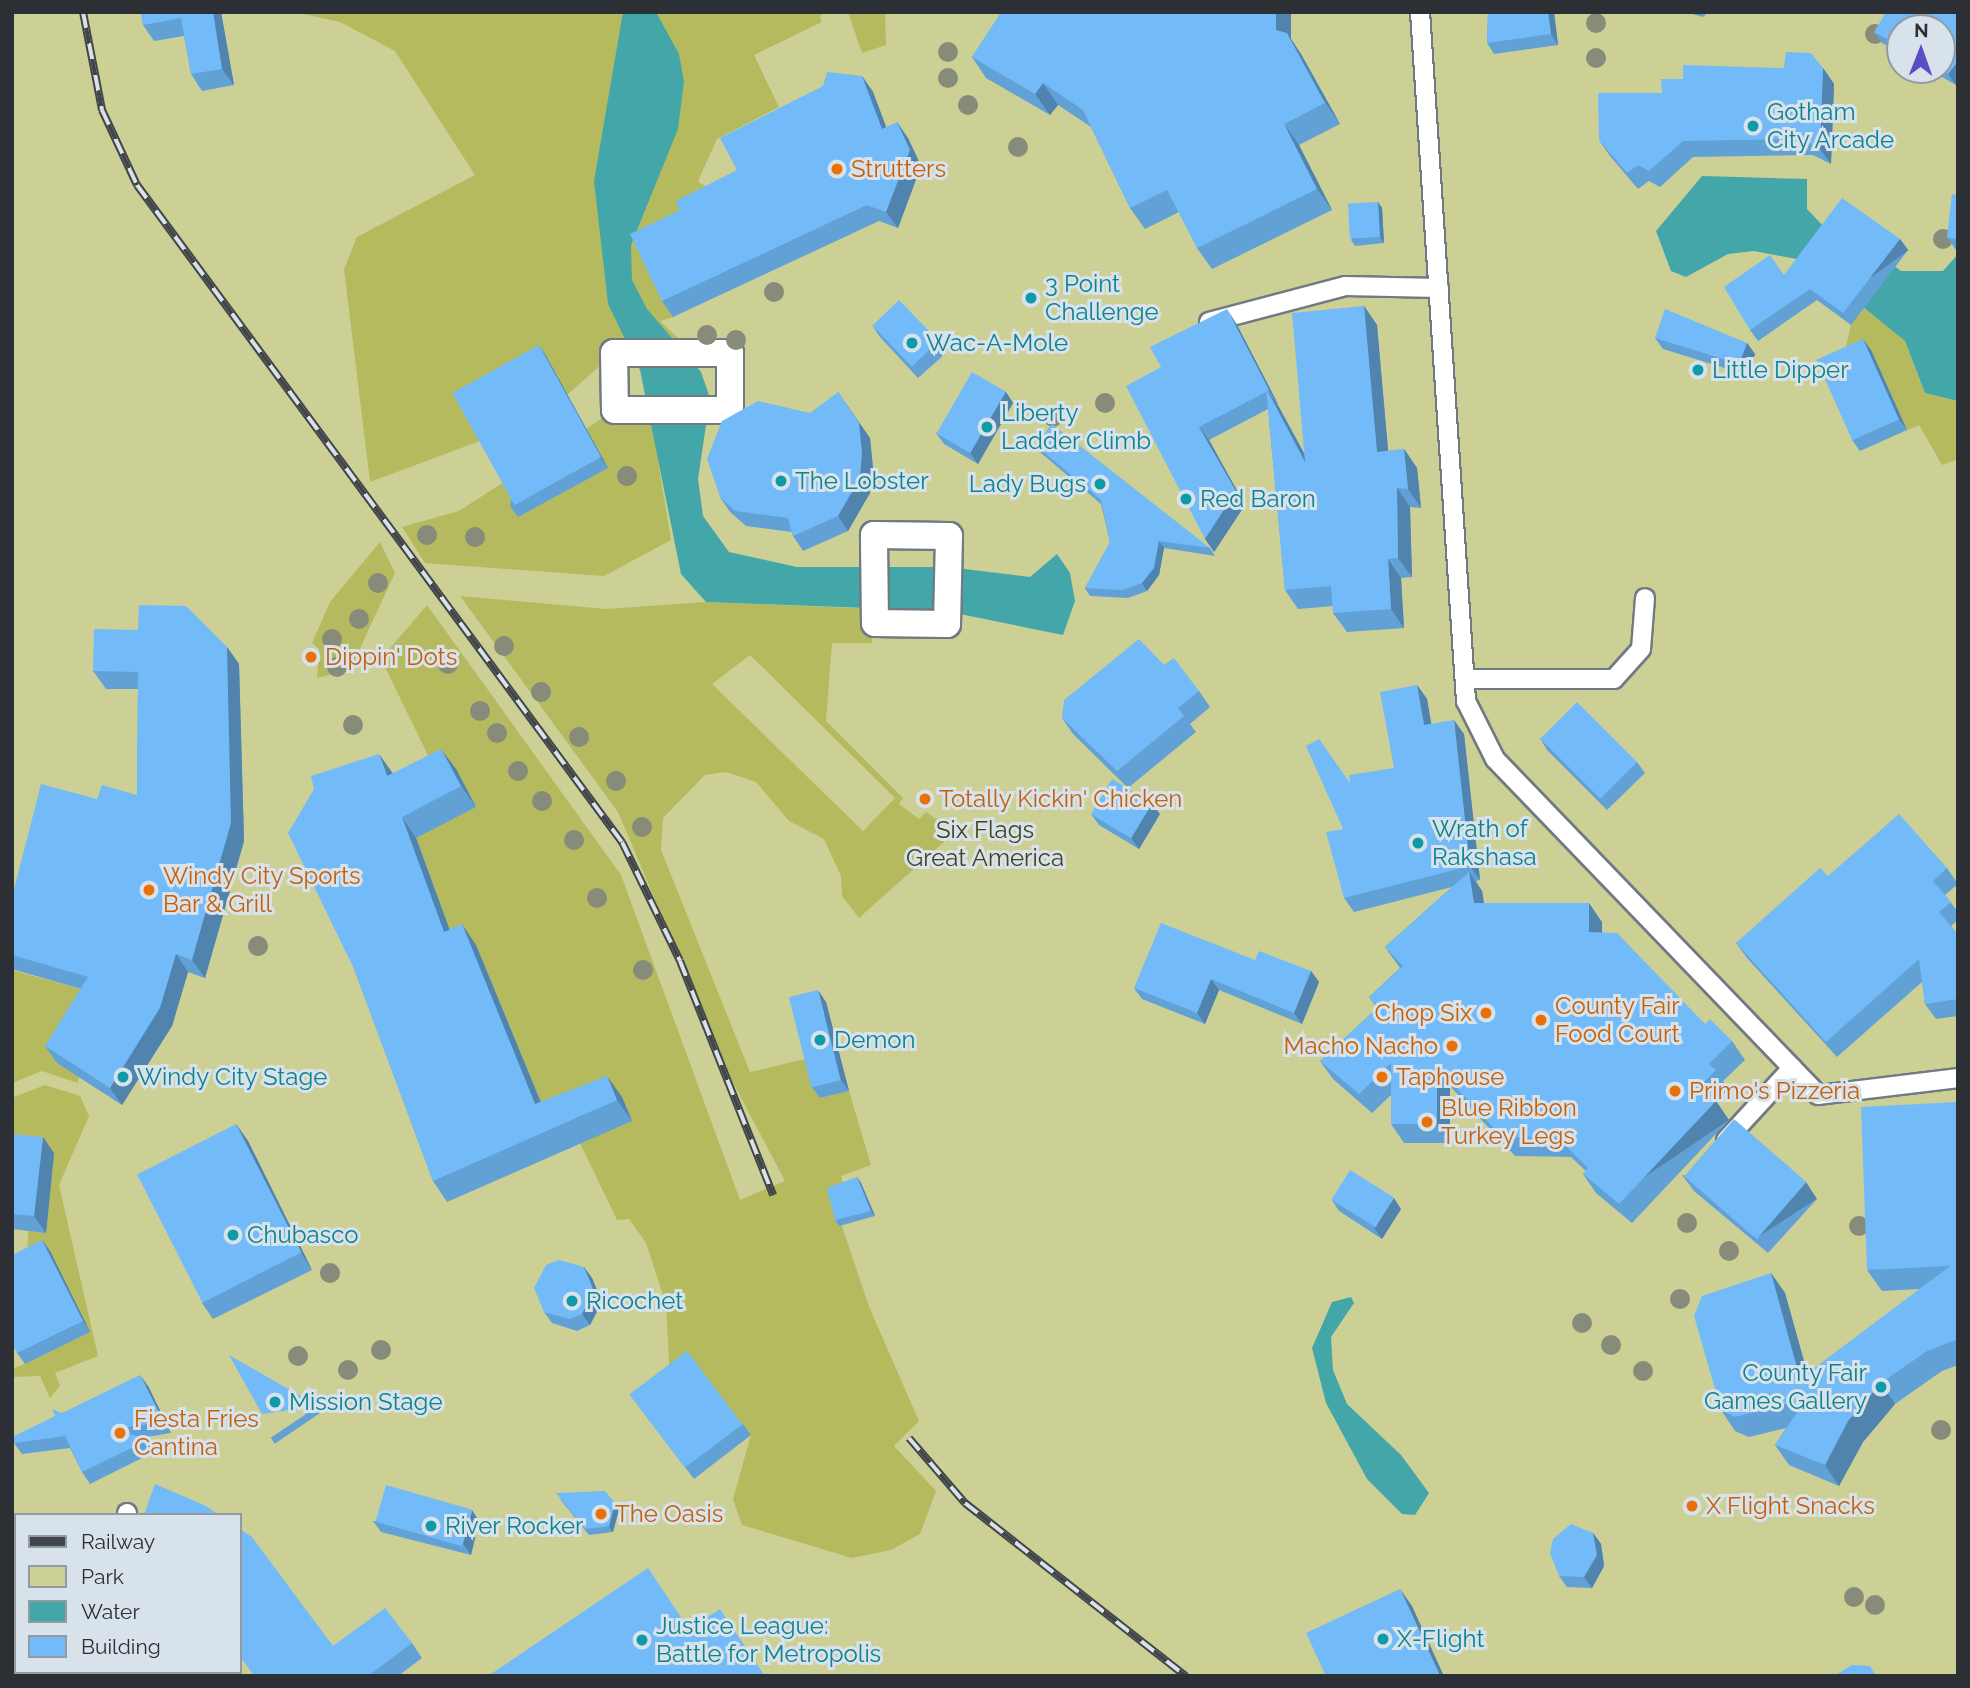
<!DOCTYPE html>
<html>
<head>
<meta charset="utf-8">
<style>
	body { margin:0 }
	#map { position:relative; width:1970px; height:1688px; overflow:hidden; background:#d8e2eb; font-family:Raleway,sans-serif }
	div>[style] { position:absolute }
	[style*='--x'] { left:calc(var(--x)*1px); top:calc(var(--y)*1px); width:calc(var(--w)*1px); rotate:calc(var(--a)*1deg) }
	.green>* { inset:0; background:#ccd095 }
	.forest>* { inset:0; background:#b5ba5f }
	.water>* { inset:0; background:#43a7aa }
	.roads { filter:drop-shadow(2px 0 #717a82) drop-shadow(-2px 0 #717a82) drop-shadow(0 2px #717a82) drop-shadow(0 -2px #717a82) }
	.service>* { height:18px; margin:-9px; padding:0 9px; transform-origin:9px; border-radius:9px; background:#fff }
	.pedestrian>* { height:26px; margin:-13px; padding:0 13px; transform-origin:13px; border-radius:13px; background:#fff }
	.rail>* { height:8px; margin-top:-4px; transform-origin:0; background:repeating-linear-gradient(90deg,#d8e2eb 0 16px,#42464a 0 32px); box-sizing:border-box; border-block:2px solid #42464a }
	.trees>* { width:20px; height:20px; margin:-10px; border-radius:50%; background:#868b7a }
	.wall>* { inset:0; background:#62a1d5; transform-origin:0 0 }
	.shaded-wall>* { inset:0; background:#5083ae; transform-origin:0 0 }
	.building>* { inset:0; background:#72bbf8; transform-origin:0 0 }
	.dots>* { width:19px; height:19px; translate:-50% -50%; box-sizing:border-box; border:4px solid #d8e2eb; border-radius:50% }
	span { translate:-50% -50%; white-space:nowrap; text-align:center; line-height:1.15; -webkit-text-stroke:6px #d8e2eb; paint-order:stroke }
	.culture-label { font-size:24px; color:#0d838f }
	.left { translate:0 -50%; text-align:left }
	.right { translate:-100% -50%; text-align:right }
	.food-label { font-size:24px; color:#c56008 }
	.park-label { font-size:24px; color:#42441d }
	.frame { position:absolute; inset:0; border:14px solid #2c2f33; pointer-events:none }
	.legend { position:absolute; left:14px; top:1513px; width:228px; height:161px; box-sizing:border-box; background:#d8e2eb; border:2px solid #939aa1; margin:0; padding:9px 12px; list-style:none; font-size:21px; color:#2c2f33 }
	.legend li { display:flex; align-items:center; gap:14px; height:35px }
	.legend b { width:35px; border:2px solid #939aa1 }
	.north { position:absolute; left:1886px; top:14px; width:70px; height:70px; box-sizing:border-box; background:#d8e2eb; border:2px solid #939aa1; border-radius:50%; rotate:1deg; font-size:19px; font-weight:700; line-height:28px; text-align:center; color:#2c2f33 }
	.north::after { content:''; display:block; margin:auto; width:24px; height:32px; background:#5a4dc5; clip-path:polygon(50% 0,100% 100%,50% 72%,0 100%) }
</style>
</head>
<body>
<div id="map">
	<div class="green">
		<div style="clip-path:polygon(evenodd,12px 12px,1958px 12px,1958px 1676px,12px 1676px,12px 12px,1900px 28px,1942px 28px,1942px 70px,1900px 70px,1900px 28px,12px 12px,16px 1515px,240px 1515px,240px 1672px,16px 1672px,16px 1515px)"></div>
	</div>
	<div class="forest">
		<div style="clip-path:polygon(294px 12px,827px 12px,820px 16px,822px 22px,754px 55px,779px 107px,717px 139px,698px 181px,723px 200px,673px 317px,660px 321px,680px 340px,614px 353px,567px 395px,480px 441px,370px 482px,344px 269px,357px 237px,475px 175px,395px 51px,340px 22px)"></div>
		<div style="clip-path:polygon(848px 12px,885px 12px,886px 45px,862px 53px)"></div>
		<div style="clip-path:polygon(1865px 306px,1905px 341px,1925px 393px,1958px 401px,1958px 459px,1942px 465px,1919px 425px,1907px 430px,1871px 350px,1846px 347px,1851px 324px)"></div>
		<div style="clip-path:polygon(615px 410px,651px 418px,671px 540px,604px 576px,425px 563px,402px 527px,459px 511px)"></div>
		<div style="clip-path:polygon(380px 542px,395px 573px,350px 670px,317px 678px,319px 649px,312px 643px,330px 602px)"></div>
		<div style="clip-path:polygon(evenodd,460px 596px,606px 609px,706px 602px,875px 609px,872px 643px,832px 643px,826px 721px,903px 798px,899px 804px,919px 819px,926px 812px,943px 824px,944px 842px,859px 918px,842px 896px,841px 876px,824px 839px,789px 821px,756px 782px,726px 772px,705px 775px,663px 818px,661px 850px,750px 1072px,809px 1058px,820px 1098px,849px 1091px,871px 1165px,841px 1176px,845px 1189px,831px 1194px,870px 1309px,919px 1421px,894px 1446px,936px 1491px,920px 1534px,891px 1550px,852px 1558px,742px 1525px,733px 1499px,751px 1435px,670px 1381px,666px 1304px,646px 1243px,629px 1219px,617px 1220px,580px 1143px,550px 1125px,458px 953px,415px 836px,476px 806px,439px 778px,381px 659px,427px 605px,621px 875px,740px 1200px,785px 1181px,728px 1073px,618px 812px,460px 596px,750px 655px,895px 798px,863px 831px,712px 684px,750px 655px)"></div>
		<div style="clip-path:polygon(12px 970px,91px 992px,78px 1083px,42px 1071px,12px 1083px)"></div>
		<div style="clip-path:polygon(45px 1085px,80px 1096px,89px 1116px,59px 1185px,98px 1356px,55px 1373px,60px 1386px,50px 1398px,40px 1376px,12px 1377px,12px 1369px,25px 1364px,28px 1231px,45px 1232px,12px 1149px,14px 1097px)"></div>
	</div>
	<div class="water">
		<div style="clip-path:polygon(623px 12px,656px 12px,679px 54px,684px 82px,678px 129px,631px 245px,632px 280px,647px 309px,701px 372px,710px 398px,698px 479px,703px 516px,729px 552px,797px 567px,948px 567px,1030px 577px,1057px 554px,1070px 573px,1075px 601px,1063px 635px,945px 611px,706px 602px,681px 574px,640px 370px,608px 304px,594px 181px)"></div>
		<div style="clip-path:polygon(1702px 176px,1807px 179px,1807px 209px,1827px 230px,1838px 224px,1901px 271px,1943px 271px,1958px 254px,1958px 401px,1925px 393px,1905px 341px,1807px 261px,1754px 251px,1728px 254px,1686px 277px,1671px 271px,1656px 231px)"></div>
		<div style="clip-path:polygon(1351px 1297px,1354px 1303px,1331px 1337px,1333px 1370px,1347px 1404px,1401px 1455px,1429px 1493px,1415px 1515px,1402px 1514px,1367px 1479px,1326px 1403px,1312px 1348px,1332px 1302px)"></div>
	</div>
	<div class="roads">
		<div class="service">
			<div style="--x:1420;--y:12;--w:691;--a:86.18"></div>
			<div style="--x:1466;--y:701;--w:65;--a:63.4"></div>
			<div style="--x:1495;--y:759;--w:466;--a:46.1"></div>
			<div style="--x:1818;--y:1095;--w:141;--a:-6.9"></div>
			<div style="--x:1209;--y:322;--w:141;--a:-14.8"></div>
			<div style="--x:1345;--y:286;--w:94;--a:1.2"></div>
			<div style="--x:1465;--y:679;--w:149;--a:0"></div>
			<div style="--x:1614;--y:679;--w:40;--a:-48"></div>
			<div style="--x:1641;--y:649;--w:51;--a:-85.5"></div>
			<div style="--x:1726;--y:1140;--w:98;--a:-47.5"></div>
			<div style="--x:127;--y:1513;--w:2;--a:90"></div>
			<div style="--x:195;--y:1672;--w:5;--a:53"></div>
		</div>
		<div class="pedestrian">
			<div style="--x:614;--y:353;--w:116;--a:0"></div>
			<div style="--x:730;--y:353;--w:57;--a:90"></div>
			<div style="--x:730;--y:410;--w:115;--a:180"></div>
			<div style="--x:615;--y:410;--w:57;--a:-91"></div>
			<div style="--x:874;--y:535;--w:75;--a:0.8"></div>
			<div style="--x:949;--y:536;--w:88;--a:91.3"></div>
			<div style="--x:947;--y:624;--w:72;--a:-179.2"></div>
			<div style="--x:875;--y:623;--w:88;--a:-90.7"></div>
		</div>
	</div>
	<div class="rail">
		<div style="--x:83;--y:12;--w:100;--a:79"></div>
		<div style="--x:102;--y:110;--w:83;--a:65"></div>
		<div style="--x:137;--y:185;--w:817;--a:53.57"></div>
		<div style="--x:622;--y:842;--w:132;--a:64"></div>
		<div style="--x:680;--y:961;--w:252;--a:68.3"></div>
		<div style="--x:909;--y:1438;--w:86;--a:49.3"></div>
		<div style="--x:965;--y:1503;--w:281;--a:38.1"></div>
	</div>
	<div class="trees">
		<div style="left:1596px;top:23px"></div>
		<div style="left:1875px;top:34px"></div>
		<div style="left:948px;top:52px"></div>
		<div style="left:1596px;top:58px"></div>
		<div style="left:948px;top:78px"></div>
		<div style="left:968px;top:105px"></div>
		<div style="left:1018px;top:147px"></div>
		<div style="left:1943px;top:239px"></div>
		<div style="left:774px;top:292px"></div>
		<div style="left:707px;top:335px"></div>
		<div style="left:736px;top:340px"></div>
		<div style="left:1105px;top:403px"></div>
		<div style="left:1053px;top:417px"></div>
		<div style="left:627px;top:476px"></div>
		<div style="left:427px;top:535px"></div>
		<div style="left:475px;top:537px"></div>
		<div style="left:378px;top:583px"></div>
		<div style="left:359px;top:619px"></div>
		<div style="left:332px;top:639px"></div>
		<div style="left:504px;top:646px"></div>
		<div style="left:448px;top:664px"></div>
		<div style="left:337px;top:667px"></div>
		<div style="left:541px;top:692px"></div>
		<div style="left:480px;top:711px"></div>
		<div style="left:353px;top:725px"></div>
		<div style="left:497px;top:733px"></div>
		<div style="left:579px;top:737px"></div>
		<div style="left:518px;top:771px"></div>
		<div style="left:616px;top:781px"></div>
		<div style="left:542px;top:801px"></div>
		<div style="left:642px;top:827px"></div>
		<div style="left:574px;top:840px"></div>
		<div style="left:597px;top:898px"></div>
		<div style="left:258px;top:946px"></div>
		<div style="left:643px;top:970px"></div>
		<div style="left:1687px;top:1223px"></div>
		<div style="left:1859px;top:1226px"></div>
		<div style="left:1729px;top:1251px"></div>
		<div style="left:330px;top:1273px"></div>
		<div style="left:1680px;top:1299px"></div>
		<div style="left:1582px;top:1323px"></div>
		<div style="left:1611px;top:1345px"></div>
		<div style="left:381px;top:1350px"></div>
		<div style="left:298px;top:1356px"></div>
		<div style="left:348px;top:1370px"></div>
		<div style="left:1643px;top:1371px"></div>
		<div style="left:1941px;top:1430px"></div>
		<div style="left:1854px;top:1597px"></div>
		<div style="left:1875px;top:1605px"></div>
	</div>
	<div class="wall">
		<div style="clip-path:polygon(141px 12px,221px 12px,234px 85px,202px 91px,191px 74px,184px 36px,154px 41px,143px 25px)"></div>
		<div style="clip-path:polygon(998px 12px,1291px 12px,1291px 39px,1301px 54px,1340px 124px,1299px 145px,1332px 210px,1212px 269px,1197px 248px,1179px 212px,1145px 229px,1130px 208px,1091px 127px,1058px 105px,1050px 115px,986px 78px,972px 57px,1000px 15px)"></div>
		<div style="clip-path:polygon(1488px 12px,1554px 12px,1558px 45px,1494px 54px,1487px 43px)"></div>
		<div style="clip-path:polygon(1685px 12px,1709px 12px,1703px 17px)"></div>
		<div style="clip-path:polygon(1958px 12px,1956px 85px,1930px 70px,1942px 70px,1900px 28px,1900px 53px,1882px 43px,1874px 32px)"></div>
		<div style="clip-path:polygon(1784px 68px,1823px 68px,1834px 84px,1831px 164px,1813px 155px,1693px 157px,1660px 187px,1649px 181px,1638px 189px,1610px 156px,1599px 140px,1662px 93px,1683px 79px)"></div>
		<div style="clip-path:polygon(862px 76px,873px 92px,886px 127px,908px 138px,921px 166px,898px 228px,879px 221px,673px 317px,662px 301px,680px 210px,737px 170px)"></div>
		<div style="clip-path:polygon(1958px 195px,1958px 253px,1947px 237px)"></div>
		<div style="clip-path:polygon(1378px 202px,1382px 208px,1384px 243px,1355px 246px,1351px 240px)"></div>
		<div style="clip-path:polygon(1900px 239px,1908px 250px,1851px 325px,1817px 300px,1758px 341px,1750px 330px,1784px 275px)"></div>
		<div style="clip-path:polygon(1364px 306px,1377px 325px,1388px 451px,1404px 449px,1417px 468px,1421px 508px,1410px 507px,1412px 577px,1401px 578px,1404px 628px,1347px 632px,1333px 613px,1333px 606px,1298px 609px,1285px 590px,1268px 409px,1209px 440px,1245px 505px,1214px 552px,1161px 367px,1236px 323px,1278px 404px,1277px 404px,1305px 455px)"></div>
		<div style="clip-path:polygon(872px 325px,938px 341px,946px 353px,918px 378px,880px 337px)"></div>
		<div style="clip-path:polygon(1655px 338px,1747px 343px,1755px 354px,1747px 375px,1663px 349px)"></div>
		<div style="clip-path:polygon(1863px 339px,1871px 350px,1907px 430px,1860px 451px,1852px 440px)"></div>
		<div style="clip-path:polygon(539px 345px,546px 356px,608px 468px,518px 517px,510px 506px)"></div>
		<div style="clip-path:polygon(1006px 392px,1013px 403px,978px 464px,944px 444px,936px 433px)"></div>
		<div style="clip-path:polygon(870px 438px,873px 468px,870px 493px,848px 531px,803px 551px,793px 536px,792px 532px,746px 526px,730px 512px,720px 497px)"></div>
		<div style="clip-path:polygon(1035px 445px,1210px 548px,1215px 556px,1164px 548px,1159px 575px,1147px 591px,1128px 598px,1090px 596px,1085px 588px,1110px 542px,1101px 504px,1040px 452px)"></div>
		<div style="clip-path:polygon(227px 647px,239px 664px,244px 841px,205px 978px,188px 972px,172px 1026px,122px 1105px,57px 1063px,45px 1046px,81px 989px,12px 969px,12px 897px,97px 799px,137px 795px,138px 689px,106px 689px,93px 671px)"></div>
		<div style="clip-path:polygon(1164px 665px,1199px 691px,1210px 707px,1190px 724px,1196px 732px,1128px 788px,1073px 734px,1062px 718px)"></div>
		<div style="clip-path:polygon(1417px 685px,1427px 699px,1431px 724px,1464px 734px,1480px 880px,1476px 881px,1482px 891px,1484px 903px,1602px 922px,1602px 932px,1705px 1024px,1732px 1041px,1745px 1060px,1723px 1081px,1729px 1089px,1716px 1101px,1729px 1120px,1632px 1223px,1596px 1193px,1583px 1174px,1586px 1171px,1571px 1157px,1515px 1156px,1450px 1086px,1450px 1143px,1404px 1143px,1391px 1124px,1391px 1095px,1372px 1113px,1333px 1079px,1320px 1061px,1377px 1008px,1369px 997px,1400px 968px,1385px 947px,1452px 887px,1354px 912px,1344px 898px,1343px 829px,1350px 783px,1394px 768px)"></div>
		<div style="clip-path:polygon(1540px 738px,1637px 762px,1645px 773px,1607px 810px,1547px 750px)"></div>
		<div style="clip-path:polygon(456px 769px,476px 807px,416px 838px,450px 930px,476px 945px,541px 1102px,622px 1097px,632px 1121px,447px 1202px,433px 1181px,354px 969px,393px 773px)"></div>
		<div style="clip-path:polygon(1091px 814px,1160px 814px,1139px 849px,1099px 825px)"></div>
		<div style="clip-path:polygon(1947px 868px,1958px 884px,1945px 895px,1958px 912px,1958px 920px,1951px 926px,1958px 935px,1958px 1016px,1936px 1019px,1925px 1004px,1922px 982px,1837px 1057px,1747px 958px,1736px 943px,1828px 876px)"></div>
		<div style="clip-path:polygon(1255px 960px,1311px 971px,1319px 982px,1302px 1024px,1219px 990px,1205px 1024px,1142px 999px,1134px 988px)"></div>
		<div style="clip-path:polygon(826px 1002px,849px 1091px,820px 1098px,812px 1087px)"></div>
		<div style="clip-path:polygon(1958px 1102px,1958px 1365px,1942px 1371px,1895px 1404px,1863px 1442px,1839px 1486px,1789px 1465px,1775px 1445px,1786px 1428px,1749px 1437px,1735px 1431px,1721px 1410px,1771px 1273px,1785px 1293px,1807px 1374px,1920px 1289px,1882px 1291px,1867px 1270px)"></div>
		<div style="clip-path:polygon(236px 1124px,248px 1141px,312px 1270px,213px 1319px,202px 1303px)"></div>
		<div style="clip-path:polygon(12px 1134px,54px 1153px,46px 1233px,12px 1229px)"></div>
		<div style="clip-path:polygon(1682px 1175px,1817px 1199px,1768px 1253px,1694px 1191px)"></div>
		<div style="clip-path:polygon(857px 1177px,861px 1183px,875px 1216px,839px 1226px,835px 1220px)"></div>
		<div style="clip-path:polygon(1332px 1200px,1401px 1209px,1382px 1239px,1339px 1211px)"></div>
		<div style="clip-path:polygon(42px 1240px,50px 1251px,90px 1332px,25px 1364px,17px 1353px)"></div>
		<div style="clip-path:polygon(584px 1267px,592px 1278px,602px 1302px,590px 1325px,577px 1331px,552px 1323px,544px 1312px)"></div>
		<div style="clip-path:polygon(148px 1386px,171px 1433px,140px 1438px,148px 1440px,156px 1451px,90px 1484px,82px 1472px,70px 1448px,22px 1454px,14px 1443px,62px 1413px)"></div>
		<div style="clip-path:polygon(630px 1395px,743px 1424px,751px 1435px,694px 1479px)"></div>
		<div style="left:318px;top:1406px;width:7px;height:57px;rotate:56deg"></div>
		<div style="clip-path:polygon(560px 1499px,619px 1509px,613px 1532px,589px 1535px)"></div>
		<div style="clip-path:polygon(373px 1521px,479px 1521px,471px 1555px,381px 1532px)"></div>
		<div style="clip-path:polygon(1593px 1533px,1601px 1544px,1604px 1566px,1592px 1588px,1567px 1587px,1559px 1576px)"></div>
		<div style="clip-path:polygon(412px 1643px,422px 1658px,398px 1676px,254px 1676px,333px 1646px)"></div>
	</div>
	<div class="shaded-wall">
		<div style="clip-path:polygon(213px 12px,221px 12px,234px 85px,222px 69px)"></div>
		<div style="clip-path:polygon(1276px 12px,1291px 12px,1291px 39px,1301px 54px,1340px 124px,1276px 30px)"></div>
		<div style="clip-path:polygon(1548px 12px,1554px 12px,1558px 45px,1551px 34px)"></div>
		<div style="clip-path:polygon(1958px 61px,1958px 82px,1956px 85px,1948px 74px)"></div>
		<div style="clip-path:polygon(1823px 68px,1834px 84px,1831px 164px,1820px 149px)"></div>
		<div style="clip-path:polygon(862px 76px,873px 92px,893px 145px,882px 129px)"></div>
		<div style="clip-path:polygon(1043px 83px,1058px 105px,1050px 115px,1035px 94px)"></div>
		<div style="clip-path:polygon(897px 122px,908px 138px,921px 166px,898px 228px,886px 212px)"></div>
		<div style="clip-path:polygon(1284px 124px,1299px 145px,1332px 210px,1317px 189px)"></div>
		<div style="clip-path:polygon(1378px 202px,1382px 208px,1384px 243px,1380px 237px)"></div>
		<div style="left:1900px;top:239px;width:14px;height:93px;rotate:54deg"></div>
		<div style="clip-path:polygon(1364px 306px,1377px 325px,1390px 472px,1377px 452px)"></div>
		<div style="clip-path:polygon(1227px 309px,1236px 323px,1278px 404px,1269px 390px)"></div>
		<div style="clip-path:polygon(1863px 339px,1871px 350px,1907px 430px,1899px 419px)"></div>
		<div style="clip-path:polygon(1747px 343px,1755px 354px,1747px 375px,1739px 364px)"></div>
		<div style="clip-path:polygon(539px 345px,546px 356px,608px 468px,600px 457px)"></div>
		<div style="clip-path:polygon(1266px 388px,1279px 407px,1319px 481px,1305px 462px)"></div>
		<div style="clip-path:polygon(838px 392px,870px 438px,873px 468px,870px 493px,848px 531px,838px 516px)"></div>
		<div style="clip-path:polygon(1006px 392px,1013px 403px,978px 464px,970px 453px)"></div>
		<div style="clip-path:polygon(1199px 427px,1209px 440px,1245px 505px,1214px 552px,1205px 539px)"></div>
		<div style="clip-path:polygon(1404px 449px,1417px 468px,1421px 508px,1408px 489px)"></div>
		<div style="clip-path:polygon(1397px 488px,1410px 507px,1412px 577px,1398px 558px)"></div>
		<div style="clip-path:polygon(1159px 541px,1164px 548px,1159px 575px,1147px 591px,1142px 583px)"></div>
		<div style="clip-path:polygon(1388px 559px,1401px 578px,1404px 628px,1391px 609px)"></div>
		<div style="clip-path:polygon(227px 647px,239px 664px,244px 841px,205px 978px,192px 960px)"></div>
		<div style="clip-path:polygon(1417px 685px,1427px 699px,1434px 739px,1424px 725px)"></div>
		<div style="clip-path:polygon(1454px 720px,1464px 734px,1480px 880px,1470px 866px)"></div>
		<div style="clip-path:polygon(441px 749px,456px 769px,476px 807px,461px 786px)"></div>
		<div style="clip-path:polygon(379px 754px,394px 775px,387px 776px)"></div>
		<div style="clip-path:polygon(1152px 803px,1160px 814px,1139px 849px,1131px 838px)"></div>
		<div style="clip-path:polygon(402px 817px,416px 838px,458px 953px,444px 932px)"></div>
		<div style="clip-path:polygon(1469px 872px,1482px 891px,1487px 922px,1474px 903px)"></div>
		<div style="clip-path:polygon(1589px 903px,1602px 922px,1602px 950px,1589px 932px)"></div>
		<div style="clip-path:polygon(462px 924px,476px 945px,550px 1125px,535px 1104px)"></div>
		<div style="clip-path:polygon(176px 954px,188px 972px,172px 1026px,122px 1105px,110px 1088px)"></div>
		<div style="clip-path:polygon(1311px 971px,1319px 982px,1302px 1024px,1294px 1013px)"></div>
		<div style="clip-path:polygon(1211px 979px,1219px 990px,1205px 1024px,1197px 1013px)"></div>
		<div style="clip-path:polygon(818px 990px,826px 1002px,849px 1091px,841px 1080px)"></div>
		<div style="clip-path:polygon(1437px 1067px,1450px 1086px,1450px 1143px,1437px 1124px)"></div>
		<div style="clip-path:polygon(607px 1076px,622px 1097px,632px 1121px,617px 1100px)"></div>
		<div style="left:1716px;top:1101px;width:23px;height:141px;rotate:56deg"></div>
		<div style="clip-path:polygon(236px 1124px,248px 1141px,312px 1270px,301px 1253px)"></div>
		<div style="clip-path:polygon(43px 1137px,54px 1153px,46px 1233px,34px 1216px)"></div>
		<div style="clip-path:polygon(857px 1177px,861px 1183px,875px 1216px,871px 1211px)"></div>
		<div style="left:1806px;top:1182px;width:20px;height:74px;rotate:57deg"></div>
		<div style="clip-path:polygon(1394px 1198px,1401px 1209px,1382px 1239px,1374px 1228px)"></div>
		<div style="clip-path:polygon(42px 1240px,50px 1251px,90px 1332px,83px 1321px)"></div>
		<div style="clip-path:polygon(584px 1267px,592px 1278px,602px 1302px,590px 1325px,582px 1314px)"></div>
		<div style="clip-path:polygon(1771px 1273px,1785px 1293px,1815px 1400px,1800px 1379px)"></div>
		<div style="clip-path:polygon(140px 1375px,148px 1386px,171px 1433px,164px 1422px)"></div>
		<div style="clip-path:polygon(1881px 1383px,1895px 1404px,1863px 1442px,1839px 1486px,1825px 1465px,1848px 1421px)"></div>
		<div style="clip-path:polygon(615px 1503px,619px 1509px,613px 1532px,609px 1526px)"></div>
		<div style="clip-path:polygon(472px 1510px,479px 1521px,471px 1555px,463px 1544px)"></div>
		<div style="clip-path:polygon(1593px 1533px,1601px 1544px,1604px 1566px,1592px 1588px,1584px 1577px)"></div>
		<div style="clip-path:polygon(1400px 1589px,1412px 1606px,1444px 1676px,1440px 1676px)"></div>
	</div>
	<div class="building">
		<div style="clip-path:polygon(141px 12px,213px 12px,222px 69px,191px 74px,181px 18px,143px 25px)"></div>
		<div style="clip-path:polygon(1001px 12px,1276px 12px,1276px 30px,1287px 33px,1325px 103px,1284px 124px,1317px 189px,1197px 248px,1167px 190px,1130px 208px,1083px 110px,1043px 83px,1035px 94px,972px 57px)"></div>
		<div style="clip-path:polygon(1488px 12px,1548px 12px,1551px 34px,1487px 43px)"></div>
		<div style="clip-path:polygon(1886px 12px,1958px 12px,1958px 61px,1948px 74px,1941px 70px,1942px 28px,1900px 28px,1900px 46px,1874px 32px)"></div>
		<div style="clip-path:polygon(1786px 52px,1811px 53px,1823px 68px,1820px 149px,1802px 139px,1683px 141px,1649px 171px,1638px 165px,1627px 173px,1599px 140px,1598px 93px,1662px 93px,1661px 79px,1683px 79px,1683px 65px,1784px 68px)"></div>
		<div style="clip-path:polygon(827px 72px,862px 76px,882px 129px,897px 122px,910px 150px,886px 212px,867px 205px,662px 301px,630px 234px,680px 210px,676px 201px,737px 170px,720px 138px,823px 86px)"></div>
		<div style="clip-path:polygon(1952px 194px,1958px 195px,1958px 240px,1947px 237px)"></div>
		<div style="clip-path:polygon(1842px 198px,1900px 239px,1843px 313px,1810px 289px,1750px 330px,1724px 287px,1770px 255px,1784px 275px)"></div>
		<div style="left:1378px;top:202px;width:35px;height:30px;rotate:87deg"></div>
		<div style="left:899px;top:300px;width:57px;height:37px;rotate:46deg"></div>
		<div style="clip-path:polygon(1364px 306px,1377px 452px,1404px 449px,1408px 489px,1397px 488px,1398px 558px,1388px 559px,1391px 609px,1333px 613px,1331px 586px,1285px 590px,1266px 388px,1305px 462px,1292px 313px)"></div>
		<div style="clip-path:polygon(1227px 309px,1269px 390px,1268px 391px,1266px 388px,1266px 392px,1199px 427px,1236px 491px,1205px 539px,1126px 386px,1161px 367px,1150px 347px)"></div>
		<div style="clip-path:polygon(1665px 309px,1747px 343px,1739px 364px,1655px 338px)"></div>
		<div style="left:1863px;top:339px;width:88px;height:51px;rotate:66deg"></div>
		<div style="left:539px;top:345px;width:128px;height:99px;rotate:61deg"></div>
		<div style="left:972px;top:372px;width:39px;height:71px;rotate:30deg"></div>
		<div style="clip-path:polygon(838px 392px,859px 423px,862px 453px,860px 478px,838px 516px,793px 536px,788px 518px,735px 511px,720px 497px,707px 459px,722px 421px,758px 401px,810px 413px)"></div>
		<div style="clip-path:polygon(1052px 424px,1210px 548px,1159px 541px,1154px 568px,1142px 583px,1123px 590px,1085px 588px,1110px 542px,1101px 500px,1035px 445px)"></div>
		<div style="clip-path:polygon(139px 605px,186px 606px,227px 647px,231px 823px,192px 960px,176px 954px,160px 1008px,110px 1088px,45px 1046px,88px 977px,12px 955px,12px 897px,41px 784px,97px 799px,102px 785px,137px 795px,138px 672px,93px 671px,94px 629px,138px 630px)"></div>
		<div style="clip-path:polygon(1139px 639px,1164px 665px,1174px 658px,1199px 691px,1178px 708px,1184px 716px,1117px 771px,1062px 718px,1064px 700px)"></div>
		<div style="clip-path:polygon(1417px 685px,1424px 725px,1454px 720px,1470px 866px,1344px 898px,1326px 832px,1343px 829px,1306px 746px,1319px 739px,1350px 783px,1349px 775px,1394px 768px,1380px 692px)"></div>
		<div style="left:1577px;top:702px;width:85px;height:52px;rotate:45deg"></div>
		<div style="clip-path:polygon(441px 749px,461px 786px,402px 817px,444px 932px,462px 924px,535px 1104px,607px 1076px,617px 1100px,433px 1181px,354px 969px,288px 833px,314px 789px,311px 776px,379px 754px,387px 776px)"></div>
		<div style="left:1112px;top:779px;width:47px;height:41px;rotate:31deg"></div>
		<div style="clip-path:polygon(1899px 814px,1947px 868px,1933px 881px,1951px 902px,1939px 912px,1958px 935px,1958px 999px,1925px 1004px,1919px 959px,1826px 1042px,1736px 943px,1820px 868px,1828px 876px)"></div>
		<div style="clip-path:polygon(1469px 872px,1474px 903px,1589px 903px,1589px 932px,1617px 933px,1705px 1024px,1710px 1019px,1732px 1041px,1709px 1064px,1716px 1070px,1699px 1087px,1716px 1101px,1619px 1204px,1583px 1174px,1588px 1168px,1558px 1138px,1502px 1137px,1437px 1067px,1437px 1124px,1391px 1124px,1391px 1063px,1359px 1094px,1320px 1061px,1378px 1007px,1369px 997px,1403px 966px,1385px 947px)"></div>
		<div style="clip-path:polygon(1161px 923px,1255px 960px,1259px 951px,1311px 971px,1294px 1013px,1211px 979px,1197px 1013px,1134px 988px)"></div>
		<div style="left:818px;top:990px;width:93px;height:30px;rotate:76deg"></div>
		<div style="clip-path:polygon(1958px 1102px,1958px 1339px,1927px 1351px,1881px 1383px,1848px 1421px,1825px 1465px,1775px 1445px,1806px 1399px,1735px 1417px,1721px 1410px,1694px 1316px,1702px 1296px,1771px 1273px,1800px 1379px,1950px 1266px,1867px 1270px,1861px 1107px)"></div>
		<div style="left:1734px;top:1119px;width:96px;height:76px;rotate:41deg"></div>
		<div style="left:236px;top:1124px;width:144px;height:111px;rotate:63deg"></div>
		<div style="clip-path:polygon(12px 1134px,43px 1137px,34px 1216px,12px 1214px)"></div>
		<div style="left:1350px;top:1170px;width:52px;height:35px;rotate:32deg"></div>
		<div style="clip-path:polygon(857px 1177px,871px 1211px,835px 1220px,827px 1188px)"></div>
		<div style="clip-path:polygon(42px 1240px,83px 1321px,17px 1353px,12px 1344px,12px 1255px)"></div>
		<div style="clip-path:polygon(559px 1260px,584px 1267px,594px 1291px,582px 1314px,569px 1319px,544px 1312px,534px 1288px,546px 1265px)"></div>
		<div style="left:687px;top:1351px;width:92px;height:72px;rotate:53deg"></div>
		<div style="clip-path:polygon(229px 1355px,318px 1406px,262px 1414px)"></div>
		<div style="clip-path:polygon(140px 1375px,164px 1422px,114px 1429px,148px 1440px,82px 1472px,65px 1436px,14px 1443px,12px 1437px,55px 1416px,52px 1409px,62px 1413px)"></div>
		<div style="clip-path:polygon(155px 1484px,206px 1506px,219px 1515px,144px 1515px)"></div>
		<div style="left:386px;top:1485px;width:90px;height:38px;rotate:16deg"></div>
		<div style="clip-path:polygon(605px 1491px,615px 1503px,609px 1526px,585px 1529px,556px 1493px)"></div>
		<div style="clip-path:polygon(1571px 1524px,1593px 1533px,1597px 1555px,1584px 1577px,1559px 1576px,1550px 1553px,1553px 1539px)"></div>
		<div style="clip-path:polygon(240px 1529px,252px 1537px,333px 1646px,385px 1608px,412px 1643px,368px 1676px,254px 1676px,240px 1656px)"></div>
		<div style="clip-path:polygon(648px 1568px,689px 1629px,720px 1609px,765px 1676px,488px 1676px)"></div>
		<div style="clip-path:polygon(1400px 1589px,1440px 1676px,1326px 1676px,1306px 1633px)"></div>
		<div style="clip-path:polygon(1852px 1665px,1870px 1666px,1876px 1676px,1834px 1676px)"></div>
	</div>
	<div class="dots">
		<div style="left:1753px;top:126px;background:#0f9aa8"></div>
		<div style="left:837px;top:169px;background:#e8710a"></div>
		<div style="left:1031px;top:298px;background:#0f9aa8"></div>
		<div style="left:912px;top:343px;background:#0f9aa8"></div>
		<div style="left:1698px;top:370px;background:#0f9aa8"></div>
		<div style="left:987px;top:427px;background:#0f9aa8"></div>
		<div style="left:781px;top:481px;background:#0f9aa8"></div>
		<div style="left:1100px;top:484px;background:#0f9aa8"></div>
		<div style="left:1186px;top:499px;background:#0f9aa8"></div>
		<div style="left:311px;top:657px;background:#e8710a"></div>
		<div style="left:925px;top:799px;background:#e8710a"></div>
		<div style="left:1418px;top:843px;background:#0f9aa8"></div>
		<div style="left:149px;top:890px;background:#e8710a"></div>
		<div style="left:1486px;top:1013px;background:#e8710a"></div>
		<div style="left:1541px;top:1020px;background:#e8710a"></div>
		<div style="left:820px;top:1040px;background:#0f9aa8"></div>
		<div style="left:1452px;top:1046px;background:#e8710a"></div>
		<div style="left:123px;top:1077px;background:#0f9aa8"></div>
		<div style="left:1382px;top:1077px;background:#e8710a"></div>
		<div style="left:1675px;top:1091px;background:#e8710a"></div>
		<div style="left:1427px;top:1122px;background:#e8710a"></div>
		<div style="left:233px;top:1235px;background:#0f9aa8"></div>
		<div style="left:572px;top:1301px;background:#0f9aa8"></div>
		<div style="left:1881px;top:1387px;background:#0f9aa8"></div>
		<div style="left:275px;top:1402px;background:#0f9aa8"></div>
		<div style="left:120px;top:1433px;background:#e8710a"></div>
		<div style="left:1692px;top:1506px;background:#e8710a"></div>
		<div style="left:601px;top:1514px;background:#e8710a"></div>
		<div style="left:431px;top:1526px;background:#0f9aa8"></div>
		<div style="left:1383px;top:1639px;background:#0f9aa8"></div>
		<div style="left:642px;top:1640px;background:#0f9aa8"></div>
	</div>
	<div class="culture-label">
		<span class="left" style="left:1767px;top:126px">Gotham<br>City Arcade</span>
		<span class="left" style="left:1045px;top:298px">3 Point<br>Challenge</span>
		<span class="left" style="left:926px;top:343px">Wac-A-Mole</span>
		<span class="left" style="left:1712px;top:370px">Little Dipper</span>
		<span class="left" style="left:1001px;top:427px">Liberty<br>Ladder Climb</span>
		<span class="left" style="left:795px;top:481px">The Lobster</span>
		<span class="right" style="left:1086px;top:484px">Lady Bugs</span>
		<span class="left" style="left:1200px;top:499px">Red Baron</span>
		<span class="left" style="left:1432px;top:843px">Wrath of<br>Rakshasa</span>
		<span class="left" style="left:834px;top:1040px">Demon</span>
		<span class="left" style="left:137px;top:1077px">Windy City Stage</span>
		<span class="left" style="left:247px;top:1235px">Chubasco</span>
		<span class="left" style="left:586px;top:1301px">Ricochet</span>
		<span class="right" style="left:1867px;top:1387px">County Fair<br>Games Gallery</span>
		<span class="left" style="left:289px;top:1402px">Mission Stage</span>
		<span class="left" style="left:445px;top:1526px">River Rocker</span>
		<span class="left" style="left:656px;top:1640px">Justice League:<br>Battle for Metropolis</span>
		<span class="left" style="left:1397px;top:1639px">X-Flight</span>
	</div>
	<div class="food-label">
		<span class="left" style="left:851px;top:169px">Strutters</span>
		<span class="left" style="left:325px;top:657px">Dippin' Dots</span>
		<span class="left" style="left:939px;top:799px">Totally Kickin' Chicken</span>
		<span class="left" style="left:163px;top:890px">Windy City Sports<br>Bar &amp; Grill</span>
		<span class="left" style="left:1555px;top:1020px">County Fair<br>Food Court</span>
		<span class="right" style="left:1472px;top:1013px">Chop Six</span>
		<span class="right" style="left:1438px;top:1046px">Macho Nacho</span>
		<span class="left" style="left:1396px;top:1077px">Taphouse</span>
		<span class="left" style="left:1689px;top:1091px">Primo's Pizzeria</span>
		<span class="left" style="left:1441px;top:1122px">Blue Ribbon<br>Turkey Legs</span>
		<span class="left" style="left:134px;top:1433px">Fiesta Fries<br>Cantina</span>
		<span class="left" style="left:1706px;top:1506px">X Flight Snacks</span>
		<span class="left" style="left:615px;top:1514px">The Oasis</span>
	</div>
	<div class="park-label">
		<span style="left:985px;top:844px">Six Flags<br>Great America</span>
	</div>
	<div class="frame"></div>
	<ul class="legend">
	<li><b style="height:9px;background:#42464a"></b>Railway</li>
	<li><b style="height:19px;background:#ccd095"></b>Park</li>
	<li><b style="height:19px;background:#43a7aa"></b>Water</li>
	<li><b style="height:19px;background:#72bbf8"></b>Building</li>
	</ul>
	<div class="north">N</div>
</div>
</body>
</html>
